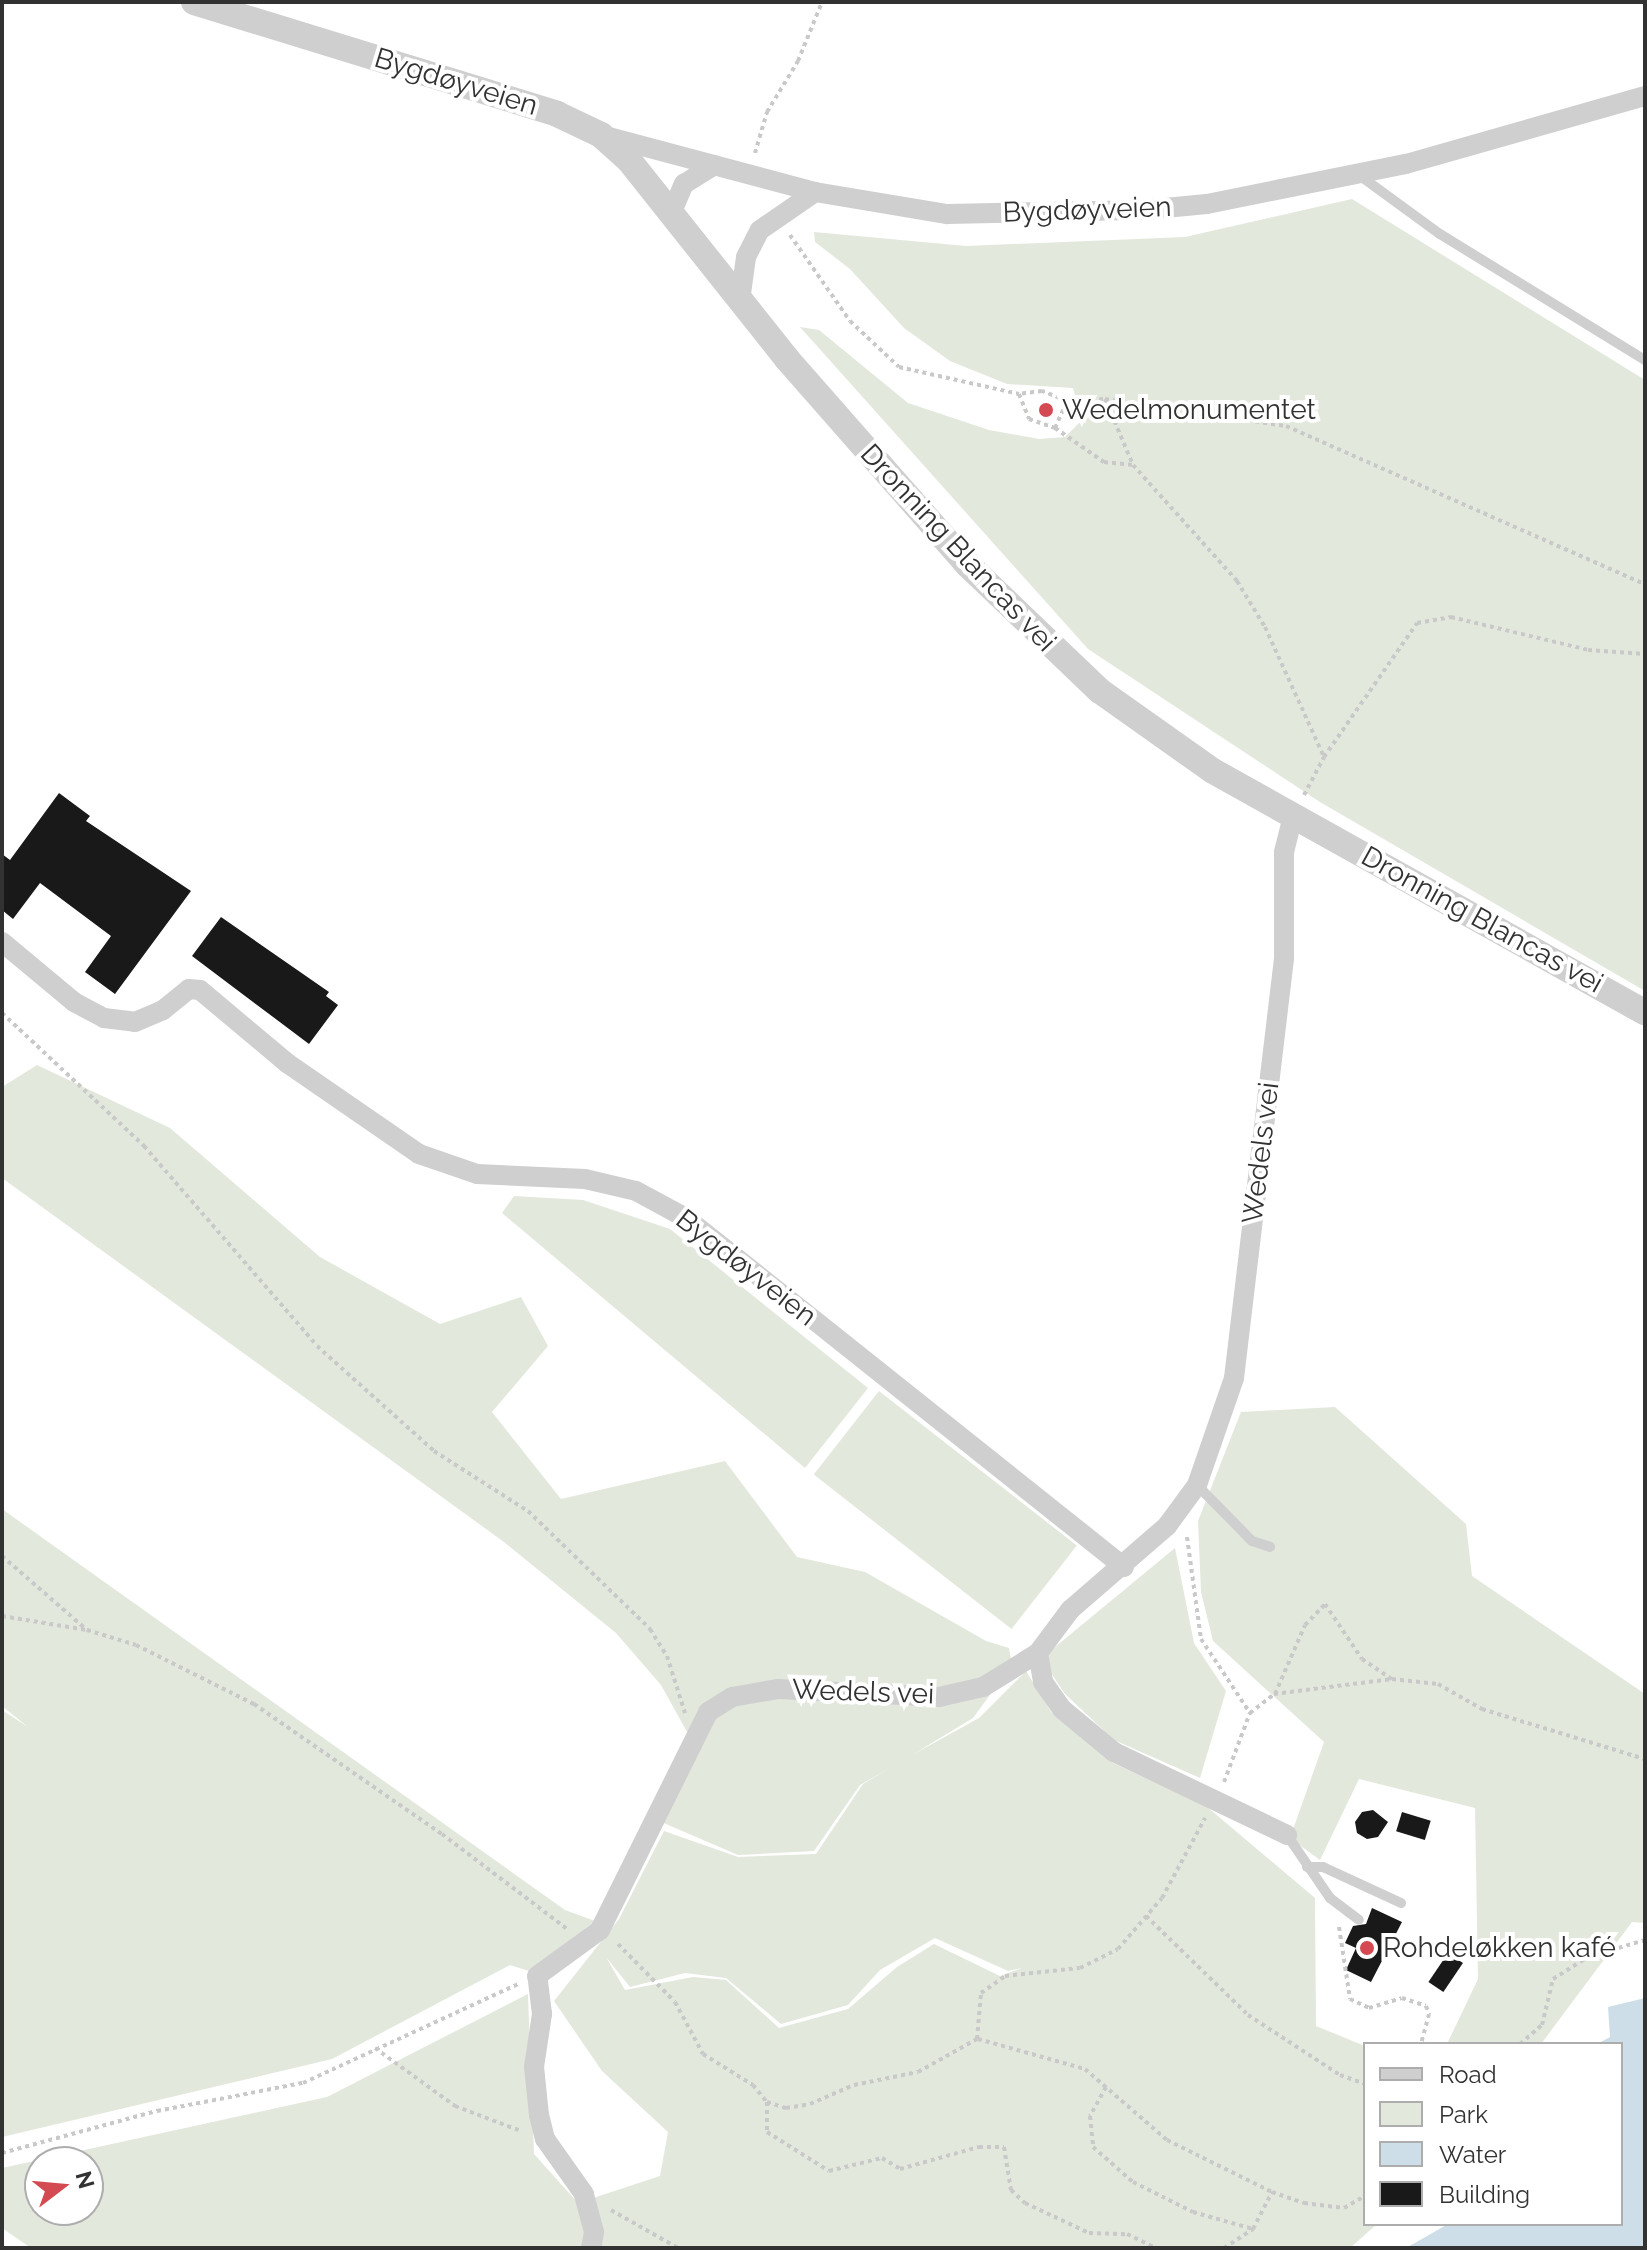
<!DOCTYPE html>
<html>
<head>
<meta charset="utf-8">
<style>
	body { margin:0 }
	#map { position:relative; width:1647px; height:2250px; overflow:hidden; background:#fff; font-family:Raleway,sans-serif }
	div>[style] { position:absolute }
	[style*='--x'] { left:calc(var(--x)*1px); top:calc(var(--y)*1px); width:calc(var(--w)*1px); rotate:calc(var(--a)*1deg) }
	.green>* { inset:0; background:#e2e8dc; transform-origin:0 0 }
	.water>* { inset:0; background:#cedee8 }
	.building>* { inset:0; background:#191919; transform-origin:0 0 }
	.path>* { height:4px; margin-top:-2px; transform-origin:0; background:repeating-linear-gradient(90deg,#c9c9c9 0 4px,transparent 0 8px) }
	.service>* { height:10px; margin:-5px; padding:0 5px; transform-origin:5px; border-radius:5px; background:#cfcfcf }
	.minor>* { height:20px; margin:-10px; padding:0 10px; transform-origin:10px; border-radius:10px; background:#cfcfcf }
	.tertiary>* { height:26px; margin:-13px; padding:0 13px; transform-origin:13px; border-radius:13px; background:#cfcfcf }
	.dots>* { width:22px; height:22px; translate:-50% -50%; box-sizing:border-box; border:4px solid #fff; border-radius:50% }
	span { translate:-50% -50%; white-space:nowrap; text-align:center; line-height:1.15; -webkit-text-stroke:8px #fff; paint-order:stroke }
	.street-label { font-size:28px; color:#323232 }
	.poi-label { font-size:28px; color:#323232 }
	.left { translate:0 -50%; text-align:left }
	.frame { position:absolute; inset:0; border:4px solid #323232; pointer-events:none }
	.legend { position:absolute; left:1363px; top:2042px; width:260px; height:184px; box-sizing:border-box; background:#fff; border:2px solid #adadad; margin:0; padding:10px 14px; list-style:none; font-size:24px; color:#323232 }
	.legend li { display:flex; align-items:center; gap:16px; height:40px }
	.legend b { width:40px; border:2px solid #adadad }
	.north { position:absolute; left:24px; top:2146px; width:80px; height:80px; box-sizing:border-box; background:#fff; border:2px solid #adadad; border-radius:50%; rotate:74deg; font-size:22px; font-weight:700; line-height:32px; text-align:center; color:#323232 }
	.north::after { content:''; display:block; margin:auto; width:28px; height:36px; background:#d34a52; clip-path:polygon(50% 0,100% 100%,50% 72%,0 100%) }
</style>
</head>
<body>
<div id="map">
	<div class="green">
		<div style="clip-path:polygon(1352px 199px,1645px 380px,1645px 991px,1320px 802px,1088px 649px,800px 327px,819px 330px,908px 403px,989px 430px,1039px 439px,1065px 437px,1082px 420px,1073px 388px,1007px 384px,950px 361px,904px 328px,850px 269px,815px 242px,814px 232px,966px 246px,1185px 237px)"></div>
		<div style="clip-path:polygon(evenodd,37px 1065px,170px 1128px,320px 1257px,440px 1324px,521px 1297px,548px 1346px,492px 1412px,561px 1499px,725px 1461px,797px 1557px,865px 1572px,986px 1641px,1009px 1648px,1012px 1665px,973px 1718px,912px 1755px,979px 1718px,1026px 1671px,1051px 1712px,1113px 1763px,1206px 1806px,1315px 1898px,1316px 2026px,1365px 2046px,1365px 2224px,1377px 2224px,1350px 2248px,31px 2248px,2px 2228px,2px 2168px,327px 2097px,528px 1994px,534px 2154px,578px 2203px,660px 2176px,668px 2132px,602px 2071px,554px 2001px,619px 1919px,664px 1831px,738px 1857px,816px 1854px,863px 1784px,895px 1765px,860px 1785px,814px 1851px,738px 1855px,659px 1821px,696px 1748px,661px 1685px,616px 1633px,504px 1542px,2px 1178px,2px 1087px,37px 1065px,935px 1938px,1008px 1971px,1022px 1968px,1000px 1976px,934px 1944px,897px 1967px,848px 2009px,779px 2028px,726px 1980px,693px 1977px,625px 1990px,606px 1957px,630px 1987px,685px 1973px,726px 1978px,781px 2024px,848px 2005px,880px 1970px,935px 1938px,37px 1065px,40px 2162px,88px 2162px,88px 2210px,40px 2210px,40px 2162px)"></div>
		<div style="clip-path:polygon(514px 1196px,583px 1200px,670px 1229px,868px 1388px,805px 1468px,502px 1213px)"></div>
		<div style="left:879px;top:1391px;width:251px;height:106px;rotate:38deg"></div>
		<div style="clip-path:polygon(1335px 1407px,1466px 1524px,1472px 1576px,1645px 1694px,1645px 1923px,1632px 1922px,1541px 2044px,1447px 2044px,1478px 1979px,1475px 1808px,1359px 1779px,1320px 1860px,1290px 1838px,1324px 1742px,1213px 1641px,1201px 1592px,1198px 1521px,1241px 1412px)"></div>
		<div style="clip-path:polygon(2px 1509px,565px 1910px,595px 1921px,529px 1971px,510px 1965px,332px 2059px,2px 2137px,2px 1710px,28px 1727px,2px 1706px)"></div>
		<div style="clip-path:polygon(1175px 1548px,1194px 1643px,1226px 1691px,1200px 1778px,1114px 1740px,1065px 1694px,1049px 1670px,1049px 1652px)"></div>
	</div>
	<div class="water">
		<div style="clip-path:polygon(1645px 1998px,1645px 2248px,1406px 2248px,1448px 2224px,1621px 2224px,1621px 2044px,1597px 2044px,1610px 2037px,1608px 2007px)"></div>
	</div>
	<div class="building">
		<div style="clip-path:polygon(59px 793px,90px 816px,86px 821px,191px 891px,115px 994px,85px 972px,111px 936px,40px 883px,13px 919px,2px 910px,2px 854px,10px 860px)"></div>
		<div style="clip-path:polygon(221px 917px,329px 992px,326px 996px,338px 1005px,309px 1044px,192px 956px)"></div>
		<div style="clip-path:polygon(1373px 1810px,1388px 1822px,1378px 1837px,1367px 1839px,1357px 1833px,1355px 1822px,1362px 1812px)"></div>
		<div style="left:1402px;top:1812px;width:30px;height:20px;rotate:17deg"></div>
		<div style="clip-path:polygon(1372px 1908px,1402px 1922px,1371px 1982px,1346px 1970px,1356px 1948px,1345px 1943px,1353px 1926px,1366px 1924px)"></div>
		<div style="left:1448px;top:1953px;width:18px;height:35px;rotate:34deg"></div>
	</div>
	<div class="path">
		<div style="--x:755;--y:153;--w:43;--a:-73.7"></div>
		<div style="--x:767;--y:112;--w:60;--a:-58.7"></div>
		<div style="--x:798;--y:61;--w:64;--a:-67.9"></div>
		<div style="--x:790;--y:235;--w:105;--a:55.1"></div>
		<div style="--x:850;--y:321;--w:67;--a:43.2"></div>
		<div style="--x:899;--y:367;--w:123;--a:12.7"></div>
		<div style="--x:1019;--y:394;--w:27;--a:68"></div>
		<div style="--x:1029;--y:419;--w:28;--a:19"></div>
		<div style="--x:1055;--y:428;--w:30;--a:-66"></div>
		<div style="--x:1067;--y:401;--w:27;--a:-158"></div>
		<div style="--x:1042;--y:391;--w:23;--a:173"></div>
		<div style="--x:1105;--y:399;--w:72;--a:67"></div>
		<div style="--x:1067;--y:401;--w:38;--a:-3"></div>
		<div style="--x:1105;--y:399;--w:183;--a:8.5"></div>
		<div style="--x:1286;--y:426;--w:392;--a:23.8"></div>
		<div style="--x:1055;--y:428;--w:60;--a:34.8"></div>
		<div style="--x:1104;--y:462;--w:29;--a:6"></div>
		<div style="--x:1133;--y:465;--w:156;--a:48.1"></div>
		<div style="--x:1237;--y:581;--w:54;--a:58.7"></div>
		<div style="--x:1265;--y:627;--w:143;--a:65.6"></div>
		<div style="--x:1304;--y:795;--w:43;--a:-62.2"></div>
		<div style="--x:1324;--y:757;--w:163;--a:-55.2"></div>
		<div style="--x:1417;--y:623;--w:35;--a:-10"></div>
		<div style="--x:1451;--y:617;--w:141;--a:13.5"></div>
		<div style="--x:1588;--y:650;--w:57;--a:4"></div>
		<div style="--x:2;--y:1013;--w:195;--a:43.1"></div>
		<div style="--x:144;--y:1146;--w:264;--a:49.1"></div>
		<div style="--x:317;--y:1346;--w:157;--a:41.9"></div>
		<div style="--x:434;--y:1451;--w:112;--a:32.6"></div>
		<div style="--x:528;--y:1511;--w:170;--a:44"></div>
		<div style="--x:650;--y:1629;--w:32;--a:58"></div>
		<div style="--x:667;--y:1656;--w:60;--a:72.5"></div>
		<div style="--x:1187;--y:1537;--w:103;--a:82.2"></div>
		<div style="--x:1201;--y:1639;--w:89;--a:56.5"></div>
		<div style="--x:2;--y:1556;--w:113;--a:41"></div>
		<div style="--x:87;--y:1630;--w:51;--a:17"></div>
		<div style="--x:136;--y:1645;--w:132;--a:26.6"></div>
		<div style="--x:254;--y:1704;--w:229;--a:34.7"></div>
		<div style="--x:442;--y:1834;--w:156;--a:37.2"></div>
		<div style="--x:2;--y:1616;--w:86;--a:9.4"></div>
		<div style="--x:1275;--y:1694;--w:75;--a:-66.5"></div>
		<div style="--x:1305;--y:1625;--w:29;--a:-46"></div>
		<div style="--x:1325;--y:1604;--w:66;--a:56.1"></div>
		<div style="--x:1362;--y:1659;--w:36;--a:34"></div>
		<div style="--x:1392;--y:1679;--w:46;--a:6.2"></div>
		<div style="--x:1438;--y:1684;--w:51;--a:29.6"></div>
		<div style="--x:1482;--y:1709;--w:170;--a:17.1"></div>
		<div style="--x:1224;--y:1782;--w:74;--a:-69.4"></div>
		<div style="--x:1250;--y:1713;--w:31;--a:-38"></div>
		<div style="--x:1274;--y:1694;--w:119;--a:-7.2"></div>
		<div style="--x:1146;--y:1916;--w:142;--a:44.1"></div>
		<div style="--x:1248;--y:2015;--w:110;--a:33.1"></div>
		<div style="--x:1340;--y:2075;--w:27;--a:20"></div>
		<div style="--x:1339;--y:1927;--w:73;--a:81.3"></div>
		<div style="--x:1350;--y:1999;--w:21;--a:25"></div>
		<div style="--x:1369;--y:2008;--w:34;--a:-17"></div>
		<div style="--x:1402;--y:1998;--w:25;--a:18"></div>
		<div style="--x:1426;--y:2006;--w:9;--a:69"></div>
		<div style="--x:1429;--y:2014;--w:31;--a:105"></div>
		<div style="--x:618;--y:1944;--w:81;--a:45.5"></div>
		<div style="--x:675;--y:2002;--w:59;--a:61.7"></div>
		<div style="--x:703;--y:2054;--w:59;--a:31.8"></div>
		<div style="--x:753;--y:2085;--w:22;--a:51"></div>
		<div style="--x:767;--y:2102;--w:20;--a:18"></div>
		<div style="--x:786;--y:2108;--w:24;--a:-9"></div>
		<div style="--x:810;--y:2104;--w:48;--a:-23.4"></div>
		<div style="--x:854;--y:2085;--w:65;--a:-11.5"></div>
		<div style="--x:918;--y:2072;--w:68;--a:-29.2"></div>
		<div style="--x:977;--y:2039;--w:46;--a:-85"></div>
		<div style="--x:981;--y:1993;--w:29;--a:-35"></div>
		<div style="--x:1005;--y:1976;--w:75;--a:-6.1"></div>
		<div style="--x:1080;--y:1968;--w:42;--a:-26.6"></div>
		<div style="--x:1118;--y:1949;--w:67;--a:-49.2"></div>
		<div style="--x:1162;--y:1898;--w:91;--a:-61.7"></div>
		<div style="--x:978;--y:2039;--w:111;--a:15.7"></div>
		<div style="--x:1085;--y:2069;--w:108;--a:40.9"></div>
		<div style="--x:1167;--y:2140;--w:117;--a:26.3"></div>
		<div style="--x:1520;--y:2044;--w:29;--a:-41"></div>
		<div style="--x:1542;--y:2025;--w:47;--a:-76.6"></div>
		<div style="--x:1553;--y:1979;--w:41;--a:-32.2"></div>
		<div style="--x:1588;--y:1957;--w:59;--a:-16.6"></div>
		<div style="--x:375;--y:2048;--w:99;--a:35.9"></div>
		<div style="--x:455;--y:2106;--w:71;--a:20.7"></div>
		<div style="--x:1106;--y:2087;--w:33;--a:119"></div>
		<div style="--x:1090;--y:2116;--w:31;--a:84"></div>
		<div style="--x:1093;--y:2147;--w:53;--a:41.2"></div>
		<div style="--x:1133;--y:2182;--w:67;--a:26.6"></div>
		<div style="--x:1193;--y:2212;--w:62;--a:15.8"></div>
		<div style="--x:767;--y:2102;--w:30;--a:90"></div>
		<div style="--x:767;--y:2132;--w:73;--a:32.2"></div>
		<div style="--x:829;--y:2171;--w:55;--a:-13.8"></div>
		<div style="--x:882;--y:2158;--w:21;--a:31"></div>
		<div style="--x:900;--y:2169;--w:82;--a:-15.6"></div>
		<div style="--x:979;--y:2147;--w:25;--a:0"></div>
		<div style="--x:1004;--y:2147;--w:44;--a:80.8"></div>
		<div style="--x:1011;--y:2190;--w:19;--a:43"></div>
		<div style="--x:1025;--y:2203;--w:71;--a:25.1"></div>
		<div style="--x:1089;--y:2233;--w:38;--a:2"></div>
		<div style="--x:1127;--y:2234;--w:32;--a:26"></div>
		<div style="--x:2;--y:2153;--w:161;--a:-15.2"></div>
		<div style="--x:157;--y:2111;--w:149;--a:-10.9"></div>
		<div style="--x:303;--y:2083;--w:237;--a:-24.7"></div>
		<div style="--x:611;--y:2210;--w:77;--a:29.6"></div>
		<div style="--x:1224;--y:2248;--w:35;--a:-33"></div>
		<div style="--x:1253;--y:2229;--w:42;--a:-62.8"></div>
		<div style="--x:1272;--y:2192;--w:34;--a:19"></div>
		<div style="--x:1304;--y:2203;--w:40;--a:7.1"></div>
		<div style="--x:1344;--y:2208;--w:24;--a:-30"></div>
	</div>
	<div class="service">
		<div style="--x:1359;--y:175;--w:100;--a:36.1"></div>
		<div style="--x:1440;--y:234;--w:241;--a:31.6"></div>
		<div style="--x:1197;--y:1485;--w:78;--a:45.5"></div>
		<div style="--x:1252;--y:1541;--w:19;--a:18"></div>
		<div style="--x:1287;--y:1835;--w:76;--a:55.7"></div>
		<div style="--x:1330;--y:1898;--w:36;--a:37"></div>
		<div style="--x:1307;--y:1867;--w:16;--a:0"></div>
		<div style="--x:1323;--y:1867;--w:86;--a:24.8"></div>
	</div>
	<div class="minor">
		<div style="--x:601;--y:135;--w:221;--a:14.9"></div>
		<div style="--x:815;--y:192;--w:134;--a:9.5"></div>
		<div style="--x:947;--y:214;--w:197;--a:-1.2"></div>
		<div style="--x:1144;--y:210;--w:63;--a:-5.4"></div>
		<div style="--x:1207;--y:204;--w:203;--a:-11.4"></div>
		<div style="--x:1406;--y:164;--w:248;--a:-15.9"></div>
		<div style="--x:671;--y:214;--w:33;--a:-67"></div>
		<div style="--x:684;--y:184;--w:36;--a:-32"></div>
		<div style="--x:740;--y:301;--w:44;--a:-82.2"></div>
		<div style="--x:746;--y:257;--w:30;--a:-63"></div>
		<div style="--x:760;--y:230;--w:67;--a:-34.6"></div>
		<div style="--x:2;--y:942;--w:94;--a:39.8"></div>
		<div style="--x:74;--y:1002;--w:34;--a:28"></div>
		<div style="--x:104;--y:1018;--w:31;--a:7"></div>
		<div style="--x:135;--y:1022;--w:30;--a:-23"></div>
		<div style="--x:163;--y:1010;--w:33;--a:-39"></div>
		<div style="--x:189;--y:989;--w:11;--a:5"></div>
		<div style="--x:200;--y:990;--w:114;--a:40"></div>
		<div style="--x:287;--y:1063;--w:160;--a:34.6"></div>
		<div style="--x:419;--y:1154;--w:61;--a:19"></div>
		<div style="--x:477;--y:1174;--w:108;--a:2.7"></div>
		<div style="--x:585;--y:1179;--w:52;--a:13.2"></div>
		<div style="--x:636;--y:1191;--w:57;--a:28.4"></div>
		<div style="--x:686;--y:1218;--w:560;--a:38.55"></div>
		<div style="--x:1038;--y:1653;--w:29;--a:80"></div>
		<div style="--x:1043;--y:1682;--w:33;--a:55"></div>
		<div style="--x:1062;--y:1709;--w:67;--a:39.6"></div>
		<div style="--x:1114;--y:1752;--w:192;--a:25.6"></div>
		<div style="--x:591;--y:2248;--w:16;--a:-79"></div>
		<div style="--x:594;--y:2232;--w:39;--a:-105"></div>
		<div style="--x:584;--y:2194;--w:67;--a:-125.3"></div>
		<div style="--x:545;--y:2139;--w:25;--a:-104"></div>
		<div style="--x:539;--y:2115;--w:48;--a:-95.9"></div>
		<div style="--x:534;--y:2067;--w:54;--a:-81.4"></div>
		<div style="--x:542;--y:2014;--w:38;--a:-97"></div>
		<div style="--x:537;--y:1976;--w:78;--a:-36.1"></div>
		<div style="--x:600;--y:1930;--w:243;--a:-63.6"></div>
		<div style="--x:708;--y:1712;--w:28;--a:-32"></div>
		<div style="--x:732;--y:1697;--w:47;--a:-9.9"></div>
		<div style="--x:778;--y:1689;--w:161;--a:2.8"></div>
		<div style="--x:939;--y:1697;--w:45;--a:-12.8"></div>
		<div style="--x:983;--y:1687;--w:65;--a:-31.7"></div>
		<div style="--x:1038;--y:1653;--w:54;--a:-53.3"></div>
		<div style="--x:1070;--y:1610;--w:128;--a:-40.9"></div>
		<div style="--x:1167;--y:1526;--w:51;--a:-53.8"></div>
		<div style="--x:1197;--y:1485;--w:113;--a:-70.9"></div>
		<div style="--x:1234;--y:1378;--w:423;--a:-83.2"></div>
		<div style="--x:1284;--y:958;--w:106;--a:-90"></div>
		<div style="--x:1284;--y:852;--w:38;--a:-76"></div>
	</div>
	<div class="tertiary">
		<div style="--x:194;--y:2;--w:380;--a:17.1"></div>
		<div style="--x:557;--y:114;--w:49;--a:25.5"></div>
		<div style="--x:601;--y:135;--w:36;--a:42"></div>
		<div style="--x:628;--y:159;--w:256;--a:51.5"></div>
		<div style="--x:787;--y:359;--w:274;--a:48.7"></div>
		<div style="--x:968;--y:565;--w:182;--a:43.7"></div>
		<div style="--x:1100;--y:691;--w:138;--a:35.3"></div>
		<div style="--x:1213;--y:771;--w:495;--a:29.2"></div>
	</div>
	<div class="dots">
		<div style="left:1046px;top:410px;background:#d34a52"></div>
		<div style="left:1367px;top:1948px;background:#d34a52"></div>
	</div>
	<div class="street-label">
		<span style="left:456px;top:82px;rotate:17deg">Bygdøyveien</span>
		<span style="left:1087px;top:210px;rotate:-2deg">Bygdøyveien</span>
		<span style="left:958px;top:548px;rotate:47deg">Dronning Blancas vei</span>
		<span style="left:1482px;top:920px;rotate:29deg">Dronning Blancas vei</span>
		<span style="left:1261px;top:1153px;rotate:-83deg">Wedels vei</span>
		<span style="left:746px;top:1268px;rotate:38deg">Bygdøyveien</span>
		<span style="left:863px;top:1692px;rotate:2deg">Wedels vei</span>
	</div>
	<div class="poi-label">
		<span class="left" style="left:1062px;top:410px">Wedelmonumentet</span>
		<span class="left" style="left:1383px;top:1948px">Rohdeløkken kafé</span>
	</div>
	<div class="frame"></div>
	<ul class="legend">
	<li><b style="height:10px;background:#cfcfcf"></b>Road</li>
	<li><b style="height:22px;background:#e2e8dc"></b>Park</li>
	<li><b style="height:22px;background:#cedee8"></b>Water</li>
	<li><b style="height:22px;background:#191919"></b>Building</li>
	</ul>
	<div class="north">N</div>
</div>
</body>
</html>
